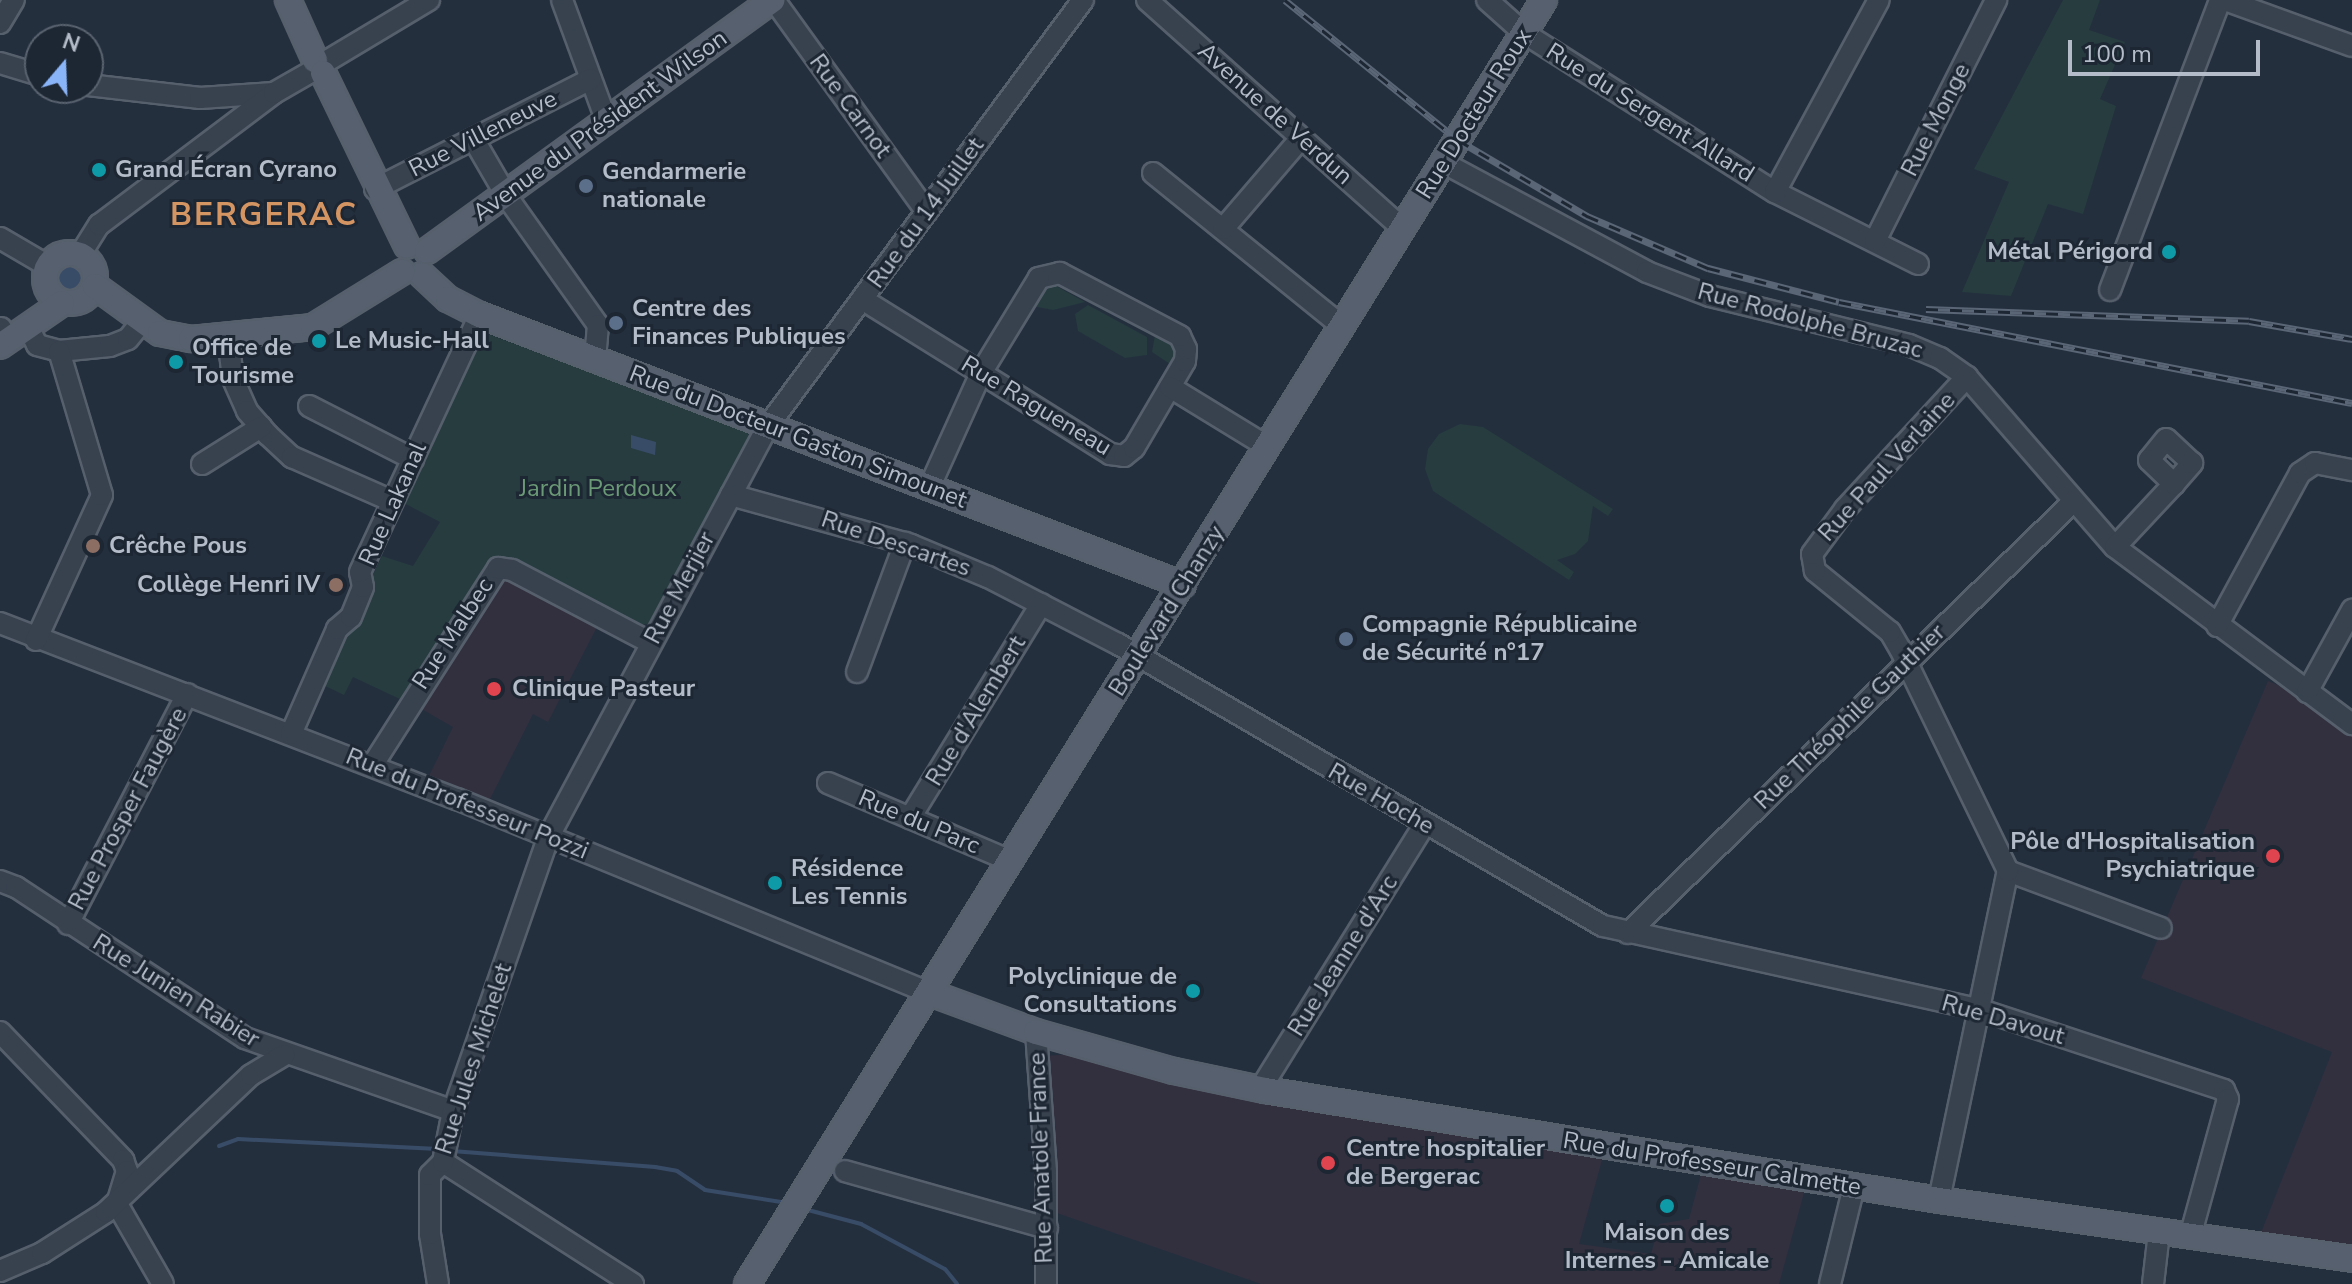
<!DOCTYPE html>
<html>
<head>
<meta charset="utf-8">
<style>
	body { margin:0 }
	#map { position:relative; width:2352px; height:1284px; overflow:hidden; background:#242f3e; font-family:"Nunito Sans",sans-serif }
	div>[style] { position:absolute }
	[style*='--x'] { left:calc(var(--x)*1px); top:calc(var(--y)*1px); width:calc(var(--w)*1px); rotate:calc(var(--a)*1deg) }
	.medical>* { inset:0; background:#32303f }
	.green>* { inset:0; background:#263c3f }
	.water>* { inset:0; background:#394c67 }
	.round { border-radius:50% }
	.stream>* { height:4px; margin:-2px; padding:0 2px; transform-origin:2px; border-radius:2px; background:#394c67 }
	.roads { filter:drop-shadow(2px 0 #565f6c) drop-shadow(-2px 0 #565f6c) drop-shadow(0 2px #565f6c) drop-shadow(0 -2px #565f6c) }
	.minor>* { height:20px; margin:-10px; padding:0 10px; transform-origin:10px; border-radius:10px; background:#38414e }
	.major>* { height:24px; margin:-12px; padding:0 12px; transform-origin:12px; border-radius:12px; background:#56606e }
	.major>.ring { margin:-12px; padding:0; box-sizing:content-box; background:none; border:24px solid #56606e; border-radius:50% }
	.rail>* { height:7px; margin-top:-3.5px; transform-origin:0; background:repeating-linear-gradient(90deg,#1d2633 0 12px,#5a6575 0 24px); box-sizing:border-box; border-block:2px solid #5a6575 }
	.dots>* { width:22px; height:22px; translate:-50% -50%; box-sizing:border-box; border:4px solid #1d2633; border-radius:50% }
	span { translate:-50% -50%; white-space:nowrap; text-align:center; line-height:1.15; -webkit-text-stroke:6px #1d2633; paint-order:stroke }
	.street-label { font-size:24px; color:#b4bcc9 }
	.poi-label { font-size:24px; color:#b4bcc9; font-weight:700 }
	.left { translate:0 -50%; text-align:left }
	.right { translate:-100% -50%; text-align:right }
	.park-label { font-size:24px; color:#6b9a76 }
	.district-label { font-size:32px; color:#d59563; font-weight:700; letter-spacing:2px }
	.north { position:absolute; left:24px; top:24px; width:80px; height:80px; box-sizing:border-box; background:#1d2633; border:2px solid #59626f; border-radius:50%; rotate:19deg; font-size:22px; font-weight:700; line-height:32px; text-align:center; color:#b4bcc9 }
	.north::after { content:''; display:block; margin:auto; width:28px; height:36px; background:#8ab4f8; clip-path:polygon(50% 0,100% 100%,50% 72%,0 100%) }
	.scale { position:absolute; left:2068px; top:40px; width:192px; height:36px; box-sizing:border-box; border:4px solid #b4bcc9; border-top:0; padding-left:10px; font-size:24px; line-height:28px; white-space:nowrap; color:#b4bcc9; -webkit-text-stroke:6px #1d2633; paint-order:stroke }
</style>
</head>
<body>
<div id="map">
	<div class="medical">
		<div style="clip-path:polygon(499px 574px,600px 621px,548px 722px,533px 714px,488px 803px,428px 778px,453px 727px,413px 704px)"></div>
		<div style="clip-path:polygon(2268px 681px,2295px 692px,2352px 734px,2352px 1245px,2259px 1238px,2332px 1052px,2141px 978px)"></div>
		<div style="clip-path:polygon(1072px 1054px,1603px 1156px,1579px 1244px,1651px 1254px,1659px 1224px,1689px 1219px,1702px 1171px,1805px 1189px,1779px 1284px,1261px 1284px,1057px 1213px,1046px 1056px)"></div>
	</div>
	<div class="green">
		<div style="clip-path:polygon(2063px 0,2100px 0,2089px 30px,2125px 42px,2100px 99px,2116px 106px,2083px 214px,2048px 204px,2011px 296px,1962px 292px,2009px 182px,1974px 169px)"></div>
		<div style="clip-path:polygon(1047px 281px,1085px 302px,1053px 310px,1032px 306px)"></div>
		<div style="clip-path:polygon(1088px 305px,1147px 337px,1147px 355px,1125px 358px,1078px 331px,1075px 314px)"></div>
		<div style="clip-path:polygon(483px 332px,747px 431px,750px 440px,648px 624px,630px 626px,505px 562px,404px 701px,353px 677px,344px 695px,321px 684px,382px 556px,413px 566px,440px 522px,400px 501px)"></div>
		<div style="clip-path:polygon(1155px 335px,1175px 348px,1173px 366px,1152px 352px)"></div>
		<div style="clip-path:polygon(1460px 424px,1483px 427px,1613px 509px,1608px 516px,1593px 506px,1588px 541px,1575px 554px,1557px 560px,1574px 572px,1569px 580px,1433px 491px,1425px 469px,1428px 449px,1439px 434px)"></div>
	</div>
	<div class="water">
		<div class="round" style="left:58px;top:267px;width:24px;height:24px"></div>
		<div style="clip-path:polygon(631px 435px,656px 442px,655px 455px,631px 448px)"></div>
	</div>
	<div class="stream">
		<div style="--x:219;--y:1146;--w:20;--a:-20"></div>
		<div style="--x:238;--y:1139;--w:195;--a:2.9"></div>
		<div style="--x:452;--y:1151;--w:204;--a:4.5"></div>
		<div style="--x:655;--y:1167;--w:22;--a:10"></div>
		<div style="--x:677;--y:1171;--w:34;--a:34"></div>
		<div style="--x:705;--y:1190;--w:77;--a:9"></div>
		<div style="--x:808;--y:1210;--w:55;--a:14.8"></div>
		<div style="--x:861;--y:1224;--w:95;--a:28.2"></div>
		<div style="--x:945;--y:1269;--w:19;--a:51"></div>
	</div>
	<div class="roads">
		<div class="minor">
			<div style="--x:562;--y:0;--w:130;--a:69.8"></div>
			<div style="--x:774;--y:0;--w:261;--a:54.2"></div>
			<div style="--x:1147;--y:0;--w:343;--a:41.8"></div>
			<div style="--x:1487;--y:0;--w:50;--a:41.7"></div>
			<div style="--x:1524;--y:33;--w:297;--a:32.4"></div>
			<div style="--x:1775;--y:192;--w:160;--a:26.7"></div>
			<div style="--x:2225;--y:0;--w:135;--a:19.9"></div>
			<div style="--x:0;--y:23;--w:27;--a:-59"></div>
			<div style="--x:327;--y:61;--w:119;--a:-30.9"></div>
			<div style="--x:0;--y:63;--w:42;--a:16.7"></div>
			<div style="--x:88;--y:85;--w:113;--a:6.6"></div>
			<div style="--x:200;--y:98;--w:74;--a:-3.9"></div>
			<div style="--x:474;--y:140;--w:66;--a:59.9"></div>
			<div style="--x:507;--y:197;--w:157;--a:54.6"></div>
			<div style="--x:598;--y:325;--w:34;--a:95"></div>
			<div style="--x:1444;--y:163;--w:230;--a:28.2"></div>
			<div style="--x:1647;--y:272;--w:67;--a:20.9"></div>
			<div style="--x:1710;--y:296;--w:205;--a:13.8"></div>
			<div style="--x:1909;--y:345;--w:34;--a:23"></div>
			<div style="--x:1940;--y:358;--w:33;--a:35"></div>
			<div style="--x:1967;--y:377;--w:225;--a:49"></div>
			<div style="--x:2115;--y:547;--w:296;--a:36.8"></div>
			<div style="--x:1153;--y:173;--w:243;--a:39"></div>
			<div style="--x:375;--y:189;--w:242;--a:-27"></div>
			<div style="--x:1775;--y:192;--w:218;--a:-61.6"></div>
			<div style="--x:1223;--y:229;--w:120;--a:-49.4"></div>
			<div style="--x:0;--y:238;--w:56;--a:30.3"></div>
			<div style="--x:1875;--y:241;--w:270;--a:-63.3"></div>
			<div style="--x:80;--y:255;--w:36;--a:-58"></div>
			<div style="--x:99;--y:225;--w:219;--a:-37"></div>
			<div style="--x:274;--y:93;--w:46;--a:-29.9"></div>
			<div style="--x:2110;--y:290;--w:310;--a:-69.2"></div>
			<div style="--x:862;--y:299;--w:140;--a:31.9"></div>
			<div style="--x:981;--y:373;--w:152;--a:32.1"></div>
			<div style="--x:1110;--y:454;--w:14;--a:8"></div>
			<div style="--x:1124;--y:456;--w:13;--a:-39"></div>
			<div style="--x:1134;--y:448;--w:101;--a:-59.6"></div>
			<div style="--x:1185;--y:361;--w:12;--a:-85"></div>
			<div style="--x:1186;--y:349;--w:14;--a:-115"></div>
			<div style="--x:1180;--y:336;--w:136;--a:-152.3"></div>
			<div style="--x:1060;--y:273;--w:22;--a:167"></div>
			<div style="--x:1039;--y:278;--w:111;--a:121.4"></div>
			<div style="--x:981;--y:373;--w:126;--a:114.3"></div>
			<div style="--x:28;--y:327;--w:20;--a:63"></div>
			<div style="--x:37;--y:345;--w:23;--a:15"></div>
			<div style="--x:59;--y:351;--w:51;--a:-5.6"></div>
			<div style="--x:110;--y:346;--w:19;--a:-21"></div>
			<div style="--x:128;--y:339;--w:22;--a:-51"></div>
			<div style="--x:0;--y:328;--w:1;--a:0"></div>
			<div style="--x:228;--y:336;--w:43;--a:83.4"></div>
			<div style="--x:233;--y:379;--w:35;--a:66"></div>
			<div style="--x:247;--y:411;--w:32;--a:49"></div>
			<div style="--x:268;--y:435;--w:33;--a:43"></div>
			<div style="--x:292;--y:457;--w:109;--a:23.7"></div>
			<div style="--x:1170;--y:387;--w:115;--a:31.5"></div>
			<div style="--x:309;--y:406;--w:117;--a:27"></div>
			<div style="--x:202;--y:464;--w:70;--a:-32.1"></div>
			<div style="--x:731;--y:495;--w:187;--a:15.5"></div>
			<div style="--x:911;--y:545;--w:83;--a:22.6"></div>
			<div style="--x:988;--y:577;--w:146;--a:27.3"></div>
			<div style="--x:1118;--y:644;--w:561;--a:30.18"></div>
			<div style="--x:1603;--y:926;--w:387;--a:12.5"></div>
			<div style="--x:1981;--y:1010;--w:256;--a:18.2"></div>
			<div style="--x:2224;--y:1090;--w:10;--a:66"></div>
			<div style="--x:2228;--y:1099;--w:143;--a:105.4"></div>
			<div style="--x:2115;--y:547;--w:86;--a:-46.9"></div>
			<div style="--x:2174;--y:484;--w:28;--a:-49"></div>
			<div style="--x:2192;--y:463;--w:35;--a:-137"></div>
			<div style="--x:2166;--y:439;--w:27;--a:129"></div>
			<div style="--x:2149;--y:460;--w:35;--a:44"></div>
			<div style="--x:0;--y:623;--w:490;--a:21.1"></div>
			<div style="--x:457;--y:799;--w:511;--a:22.3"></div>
			<div style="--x:2217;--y:626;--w:174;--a:-61.5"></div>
			<div style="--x:2300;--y:473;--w:18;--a:-34"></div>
			<div style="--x:2315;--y:463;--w:38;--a:11"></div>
			<div style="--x:36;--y:640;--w:159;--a:-65.5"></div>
			<div style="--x:102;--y:495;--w:150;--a:-106.6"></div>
			<div style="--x:857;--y:672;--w:138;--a:-69.6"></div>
			<div style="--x:2307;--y:692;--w:94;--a:-61.2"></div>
			<div style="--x:291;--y:734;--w:115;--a:-66.3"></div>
			<div style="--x:337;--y:629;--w:18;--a:-41"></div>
			<div style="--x:351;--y:617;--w:32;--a:-68"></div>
			<div style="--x:363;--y:587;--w:15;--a:-101"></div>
			<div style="--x:360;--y:572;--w:284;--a:-65"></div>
			<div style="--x:372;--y:766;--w:235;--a:-57.5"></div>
			<div style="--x:498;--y:568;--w:14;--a:8"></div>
			<div style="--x:512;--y:570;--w:157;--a:27.7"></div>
			<div style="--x:828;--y:783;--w:199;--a:23.1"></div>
			<div style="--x:910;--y:818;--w:251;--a:-58.5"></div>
			<div style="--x:2008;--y:871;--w:163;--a:20.4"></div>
			<div style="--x:0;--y:881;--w:17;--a:21"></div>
			<div style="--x:16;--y:887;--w:274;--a:33.4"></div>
			<div style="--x:245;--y:1038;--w:220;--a:19.3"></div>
			<div style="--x:68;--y:924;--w:259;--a:-62.6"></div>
			<div style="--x:1628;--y:933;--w:620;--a:-44.08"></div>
			<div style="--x:0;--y:1032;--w:178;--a:46.1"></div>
			<div style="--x:123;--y:1160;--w:12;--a:70"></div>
			<div style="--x:127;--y:1171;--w:30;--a:107"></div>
			<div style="--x:1036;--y:1032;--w:140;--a:85.9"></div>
			<div style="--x:1046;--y:1172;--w:112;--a:90"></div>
			<div style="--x:1261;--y:1088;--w:311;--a:-58.2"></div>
			<div style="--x:443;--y:1162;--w:226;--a:32.7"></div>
			<div style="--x:845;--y:1171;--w:210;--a:15.8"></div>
			<div style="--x:1939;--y:1200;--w:336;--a:-78.2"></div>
			<div style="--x:2008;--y:871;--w:247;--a:-115.9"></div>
			<div style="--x:1900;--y:649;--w:20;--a:-120"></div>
			<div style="--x:1890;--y:632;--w:97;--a:-140.9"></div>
			<div style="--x:1815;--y:571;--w:17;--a:-100"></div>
			<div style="--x:1812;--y:554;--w:56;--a:-53.7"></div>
			<div style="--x:1845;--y:509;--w:180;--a:-47.3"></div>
			<div style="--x:117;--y:1204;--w:92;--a:60.1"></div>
			<div style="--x:0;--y:1271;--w:46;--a:-23.2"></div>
			<div style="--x:42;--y:1253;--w:76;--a:-32.6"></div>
			<div style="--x:106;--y:1212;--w:199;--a:-43.4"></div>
			<div style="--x:251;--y:1075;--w:39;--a:-31"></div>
			<div style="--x:438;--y:1284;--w:51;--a:-99.1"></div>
			<div style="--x:430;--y:1234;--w:59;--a:-90"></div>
			<div style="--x:430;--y:1175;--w:18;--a:-45"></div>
			<div style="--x:443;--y:1162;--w:52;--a:-78.9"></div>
			<div style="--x:453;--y:1111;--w:291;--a:-70.8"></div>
			<div style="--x:549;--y:836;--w:465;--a:-61.9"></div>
			<div style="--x:768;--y:426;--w:530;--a:-53.52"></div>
			<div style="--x:1830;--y:1284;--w:101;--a:-76.2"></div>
			<div style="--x:2153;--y:1284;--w:52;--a:-83.4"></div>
		</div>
		<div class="major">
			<div style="--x:288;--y:0;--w:66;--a:65.8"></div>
			<div style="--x:323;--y:73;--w:192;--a:64.1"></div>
			<div style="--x:427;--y:251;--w:427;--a:-36"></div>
			<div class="ring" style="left:45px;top:253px;width:26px;height:26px"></div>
			<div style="--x:422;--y:275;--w:35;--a:43"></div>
			<div style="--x:448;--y:299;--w:36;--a:27"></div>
			<div style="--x:480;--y:315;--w:753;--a:21.01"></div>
			<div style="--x:95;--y:286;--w:80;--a:35.9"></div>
			<div style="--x:160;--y:333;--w:32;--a:11"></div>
			<div style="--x:191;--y:339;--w:123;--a:-5.6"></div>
			<div style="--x:313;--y:327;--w:105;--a:-31.7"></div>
			<div style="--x:0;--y:346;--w:75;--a:-34.7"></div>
			<div style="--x:930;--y:993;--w:113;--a:20.2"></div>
			<div style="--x:1036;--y:1032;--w:143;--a:15.8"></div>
			<div style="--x:1174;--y:1071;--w:93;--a:11.8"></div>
			<div style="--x:1265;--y:1090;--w:683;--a:9.27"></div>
			<div style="--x:1939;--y:1200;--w:417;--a:8.1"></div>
			<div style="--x:747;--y:1284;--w:1511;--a:-58.17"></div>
		</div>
	</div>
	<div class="rail">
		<div style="--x:1285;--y:0;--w:223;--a:39"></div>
		<div style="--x:1458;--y:140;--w:150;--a:30.5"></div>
		<div style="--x:1587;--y:216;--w:132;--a:23.3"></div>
		<div style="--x:1708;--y:268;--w:135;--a:14.5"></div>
		<div style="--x:1839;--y:302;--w:523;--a:11.14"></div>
		<div style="--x:1926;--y:309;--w:323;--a:2.1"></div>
		<div style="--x:2249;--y:321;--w:105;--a:9.9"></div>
	</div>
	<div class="dots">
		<div style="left:99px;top:170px;background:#0f9aa8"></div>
		<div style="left:586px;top:186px;background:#5c6f8a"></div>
		<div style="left:2169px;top:252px;background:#0f9aa8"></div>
		<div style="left:616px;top:323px;background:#5c6f8a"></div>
		<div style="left:319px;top:341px;background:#0f9aa8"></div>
		<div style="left:176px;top:362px;background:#0f9aa8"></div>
		<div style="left:93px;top:546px;background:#8d6e63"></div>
		<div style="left:336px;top:585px;background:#8d6e63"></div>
		<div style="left:1346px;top:639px;background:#5c6f8a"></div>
		<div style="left:494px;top:689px;background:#e0444e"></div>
		<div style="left:2273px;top:856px;background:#e0444e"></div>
		<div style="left:775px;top:883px;background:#0f9aa8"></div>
		<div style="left:1193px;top:991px;background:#0f9aa8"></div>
		<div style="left:1328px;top:1163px;background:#e0444e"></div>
		<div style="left:1667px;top:1206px;background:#0f9aa8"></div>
	</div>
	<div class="street-label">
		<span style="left:850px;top:106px;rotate:54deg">Rue Carnot</span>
		<span style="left:1650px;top:113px;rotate:32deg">Rue du Sergent Allard</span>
		<span style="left:1275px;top:114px;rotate:42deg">Avenue de Verdun</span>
		<span style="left:1474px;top:114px;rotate:-58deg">Rue Docteur Roux</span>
		<span style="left:1936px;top:120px;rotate:-63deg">Rue Monge</span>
		<span style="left:600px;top:126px;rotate:-36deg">Avenue du Président Wilson</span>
		<span style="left:483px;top:134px;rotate:-27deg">Rue Villeneuve</span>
		<span style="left:926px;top:213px;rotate:-54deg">Rue du 14 Juillet</span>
		<span style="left:1810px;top:321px;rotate:15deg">Rue Rodolphe Bruzac</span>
		<span style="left:1036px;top:406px;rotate:31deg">Rue Ragueneau</span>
		<span style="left:798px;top:437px;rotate:21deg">Rue du Docteur Gaston Simounet</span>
		<span style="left:1887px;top:467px;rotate:-48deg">Rue Paul Verlaine</span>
		<span style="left:393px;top:504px;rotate:-66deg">Rue Lakanal</span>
		<span style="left:896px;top:544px;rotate:19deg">Rue Descartes</span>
		<span style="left:680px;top:588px;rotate:-62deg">Rue Merjier</span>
		<span style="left:1167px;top:611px;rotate:-58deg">Boulevard Chanzy</span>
		<span style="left:453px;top:634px;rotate:-57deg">Rue Malbec</span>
		<span style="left:976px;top:711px;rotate:-59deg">Rue d'Alembert</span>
		<span style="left:1850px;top:717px;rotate:-44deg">Rue Théophile Gauthier</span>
		<span style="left:1381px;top:799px;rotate:30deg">Rue Hoche</span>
		<span style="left:467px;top:804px;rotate:22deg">Rue du Professeur Pozzi</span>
		<span style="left:128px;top:809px;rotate:-62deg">Rue Prosper Faugère</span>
		<span style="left:919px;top:822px;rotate:23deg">Rue du Parc</span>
		<span style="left:1343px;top:956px;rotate:-58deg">Rue Jeanne d'Arc</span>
		<span style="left:176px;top:991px;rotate:32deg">Rue Junien Rabier</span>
		<span style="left:2003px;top:1020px;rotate:16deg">Rue Davout</span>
		<span style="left:474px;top:1059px;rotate:-72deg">Rue Jules Michelet</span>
		<span style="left:1041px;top:1158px;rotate:-92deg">Rue Anatole France</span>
		<span style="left:1712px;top:1164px;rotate:9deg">Rue du Professeur Calmette</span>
	</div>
	<div class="poi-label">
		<span class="left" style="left:115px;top:170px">Grand Écran Cyrano</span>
		<span class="left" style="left:602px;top:186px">Gendarmerie<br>nationale</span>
		<span class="right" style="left:2153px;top:252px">Métal Périgord</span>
		<span class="left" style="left:632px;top:323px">Centre des<br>Finances Publiques</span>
		<span class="left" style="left:335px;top:341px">Le Music-Hall</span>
		<span class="left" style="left:192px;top:362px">Office de<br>Tourisme</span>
		<span class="left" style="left:109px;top:546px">Crêche Pous</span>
		<span class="right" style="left:320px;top:585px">Collège Henri IV</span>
		<span class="left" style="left:1362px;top:639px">Compagnie Républicaine<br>de Sécurité n°17</span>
		<span class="left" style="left:512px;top:689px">Clinique Pasteur</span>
		<span class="right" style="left:2255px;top:856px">Pôle d'Hospitalisation<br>Psychiatrique</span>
		<span class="left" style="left:791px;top:883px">Résidence<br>Les Tennis</span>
		<span class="right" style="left:1177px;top:991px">Polyclinique de<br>Consultations</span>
		<span class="left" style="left:1346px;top:1163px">Centre hospitalier<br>de Bergerac</span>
		<span style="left:1667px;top:1247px">Maison des<br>Internes - Amicale</span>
	</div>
	<div class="park-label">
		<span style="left:598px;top:489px">Jardin Perdoux</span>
	</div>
	<div class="district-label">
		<span style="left:264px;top:215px">BERGERAC</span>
	</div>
	<div class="north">N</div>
	<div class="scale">100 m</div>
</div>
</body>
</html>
